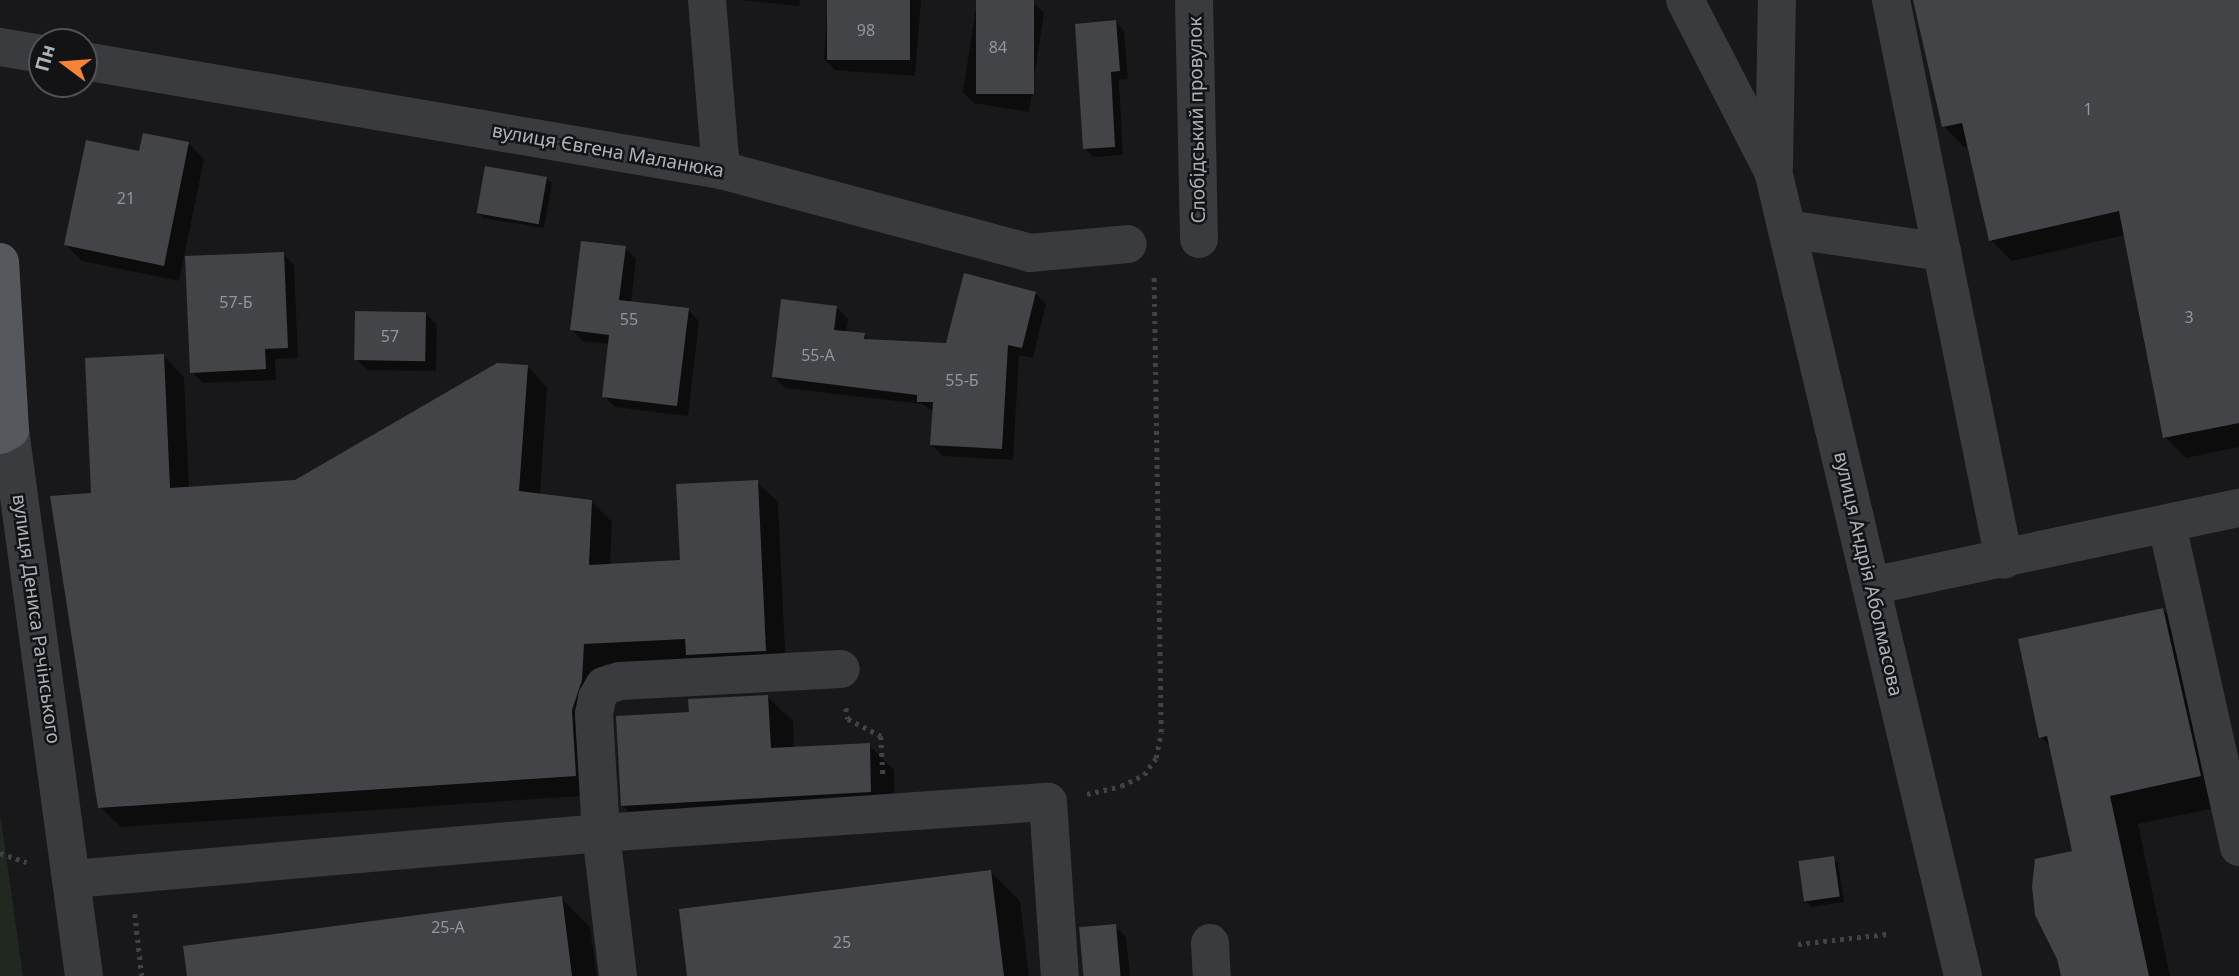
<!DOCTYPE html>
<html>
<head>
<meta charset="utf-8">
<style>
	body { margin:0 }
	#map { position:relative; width:2239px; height:976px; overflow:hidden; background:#18181a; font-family:"Noto Sans",sans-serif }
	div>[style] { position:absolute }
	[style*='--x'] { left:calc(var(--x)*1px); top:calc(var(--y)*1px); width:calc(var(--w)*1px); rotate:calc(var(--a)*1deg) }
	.green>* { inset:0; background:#202820 }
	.shadow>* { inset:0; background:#0007 }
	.building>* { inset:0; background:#424447; transform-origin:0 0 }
	.path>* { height:4.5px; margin-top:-2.25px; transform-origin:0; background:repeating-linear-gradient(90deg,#3f4346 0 3.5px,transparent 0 8.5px) }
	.minor>* { height:38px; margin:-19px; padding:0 19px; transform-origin:19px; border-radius:19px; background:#393b3f }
	.major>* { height:38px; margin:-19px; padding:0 19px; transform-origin:19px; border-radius:19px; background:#55595e }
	span { translate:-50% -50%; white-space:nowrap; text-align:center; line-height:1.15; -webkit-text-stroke:5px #131315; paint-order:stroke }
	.number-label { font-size:16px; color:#90979d }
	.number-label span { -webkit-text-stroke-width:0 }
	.street-label { font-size:19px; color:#aab3ba }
	.north { position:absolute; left:28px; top:28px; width:70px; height:70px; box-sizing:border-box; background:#131315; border:2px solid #4f5357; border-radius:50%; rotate:286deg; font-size:19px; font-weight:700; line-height:28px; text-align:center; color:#aab3ba }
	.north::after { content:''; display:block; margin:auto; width:24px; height:32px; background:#f48536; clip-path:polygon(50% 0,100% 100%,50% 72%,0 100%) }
</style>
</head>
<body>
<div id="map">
	<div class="green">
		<div style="clip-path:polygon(0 820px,1px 820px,23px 976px,0 976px)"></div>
	</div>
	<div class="shadow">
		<div style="clip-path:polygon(740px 0,800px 0,799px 6px)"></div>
		<div style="clip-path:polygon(828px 0,921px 0,915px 76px,835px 70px,824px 59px)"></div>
		<div style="clip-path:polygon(977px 0,1033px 2px,1044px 13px,1029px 112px,974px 103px,963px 92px)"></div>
		<div style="clip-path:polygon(1913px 0,2239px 0,2239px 447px,2186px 458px,2165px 437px,2125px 235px,2012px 261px,1991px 240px,1969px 146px,1964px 147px,1944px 126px)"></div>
		<div style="clip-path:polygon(1116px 22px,1124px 31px,1128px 79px,1119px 80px,1123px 155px,1093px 157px,1085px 148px)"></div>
		<div style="clip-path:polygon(188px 143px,204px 159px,179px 281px,82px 261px,66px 245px,140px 153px)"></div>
		<div style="clip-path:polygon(546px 178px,552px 183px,544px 228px,483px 218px,478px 213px)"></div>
		<div style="clip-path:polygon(625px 248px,636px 259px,631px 303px,688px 310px,699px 321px,688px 416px,615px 407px,604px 396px,610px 344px,583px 341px,572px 330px)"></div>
		<div style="clip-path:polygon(283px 254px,294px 265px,298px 358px,275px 359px,276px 380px,203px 383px,192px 372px)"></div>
		<div style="clip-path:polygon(1035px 293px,1046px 304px,1033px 358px,1019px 355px,1013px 460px,943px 456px,932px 445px,934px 412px,922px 404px,785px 388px,773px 376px,837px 308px,848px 319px,846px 333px,864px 335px,870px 341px,947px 345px)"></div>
		<div style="clip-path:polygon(426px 314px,437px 325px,436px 371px,367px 370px,356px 359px)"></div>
		<div style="clip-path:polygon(164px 356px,184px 377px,189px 488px,295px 482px,527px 366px,547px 387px,540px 495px,592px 502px,612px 522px,610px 565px,682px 562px,757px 482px,778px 502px,786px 671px,693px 659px,604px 664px,595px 795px,121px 827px,100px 807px,93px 495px)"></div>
		<div style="clip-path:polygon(2163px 610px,2192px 639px,2229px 805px,2138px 824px,2170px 976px,2062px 976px,2074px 852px,2051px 747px,2041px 737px)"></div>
		<div style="clip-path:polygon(768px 697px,793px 721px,794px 749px,869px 745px,894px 770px,895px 817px,648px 831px,623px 806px,691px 714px)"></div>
		<div style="clip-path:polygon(1833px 858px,1838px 863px,1844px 902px,1812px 907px,1806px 902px)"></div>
		<div style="clip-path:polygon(991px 872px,1020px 901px,1029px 976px,689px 976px)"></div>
		<div style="clip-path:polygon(561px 898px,590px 927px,597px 976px,189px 976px)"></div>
		<div style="clip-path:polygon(1115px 926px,1126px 937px,1130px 976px,1083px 976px)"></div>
	</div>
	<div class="building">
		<div style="left:827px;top:0;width:83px;height:60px"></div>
		<div style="left:976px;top:0;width:58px;height:94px"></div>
		<div style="clip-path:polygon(1913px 0,2239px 0,2239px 423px,2163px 438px,2119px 211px,1989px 241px,1962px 123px,1942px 127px)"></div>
		<div style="clip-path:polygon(1116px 20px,1120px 71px,1111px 72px,1115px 147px,1083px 149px,1075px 24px)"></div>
		<div style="clip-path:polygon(143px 133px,189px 142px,164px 266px,64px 245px,86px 140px,139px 151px)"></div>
		<div style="left:485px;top:166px;width:63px;height:48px;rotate:10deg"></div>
		<div style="clip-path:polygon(581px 241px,626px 246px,619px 300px,689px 308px,677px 406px,602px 397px,609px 335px,570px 330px)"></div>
		<div style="clip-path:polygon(284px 252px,288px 348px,265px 349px,266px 369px,190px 373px,185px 256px)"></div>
		<div style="clip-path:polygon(964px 273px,1036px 292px,1022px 348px,1008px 345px,1002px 449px,930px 445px,933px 402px,917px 402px,917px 395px,772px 377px,781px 299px,837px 306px,834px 330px,865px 333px,864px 339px,946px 343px)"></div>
		<div style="left:355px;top:311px;width:71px;height:49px;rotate:1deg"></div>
		<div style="clip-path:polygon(164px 354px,170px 488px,295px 480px,497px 363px,528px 365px,519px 491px,592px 500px,589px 565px,680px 560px,676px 484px,758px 480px,766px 651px,686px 655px,685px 639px,584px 644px,582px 680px,572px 710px,576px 776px,98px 808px,50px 496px,91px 493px,85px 358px)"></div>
		<div style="clip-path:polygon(2163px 608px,2201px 776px,2110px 796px,2149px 976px,2061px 976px,2057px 959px,2035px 915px,2032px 887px,2035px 859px,2072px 851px,2047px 736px,2039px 738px,2018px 639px)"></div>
		<div style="clip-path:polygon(768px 695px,771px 748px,870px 743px,871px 792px,621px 806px,616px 716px,689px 712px,688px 699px)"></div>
		<div style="left:1834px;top:856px;width:41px;height:36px;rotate:82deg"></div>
		<div style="clip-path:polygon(991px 870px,1004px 976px,687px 976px,679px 909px)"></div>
		<div style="clip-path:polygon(562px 896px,572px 976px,187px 976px,183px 946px)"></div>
		<div style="left:1116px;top:924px;width:52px;height:37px;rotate:85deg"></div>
	</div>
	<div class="path">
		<div style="--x:846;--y:708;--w:11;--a:80"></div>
		<div style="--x:848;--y:719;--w:37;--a:27"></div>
		<div style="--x:881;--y:736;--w:38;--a:87"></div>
		<div style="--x:1087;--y:794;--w:35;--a:-13"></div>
		<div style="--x:1121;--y:786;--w:25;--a:-26"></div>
		<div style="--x:1144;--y:775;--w:21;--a:-55"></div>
		<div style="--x:1156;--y:758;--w:26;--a:-79"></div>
		<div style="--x:1161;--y:732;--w:457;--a:-90.9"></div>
		<div style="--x:0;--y:853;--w:28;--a:19"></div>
		<div style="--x:135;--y:914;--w:62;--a:83.6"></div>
		<div style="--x:1798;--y:944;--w:90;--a:-6.4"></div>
	</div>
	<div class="minor">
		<div style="--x:707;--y:0;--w:171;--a:85.3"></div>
		<div style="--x:1194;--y:0;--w:239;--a:88.8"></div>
		<div style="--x:1685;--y:0;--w:192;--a:62.8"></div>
		<div style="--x:1773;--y:171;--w:827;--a:76.72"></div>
		<div style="--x:1891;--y:0;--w:571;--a:78.59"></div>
		<div style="--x:0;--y:47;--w:43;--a:9.5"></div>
		<div style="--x:84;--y:61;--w:646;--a:9.71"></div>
		<div style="--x:721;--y:170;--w:320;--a:15"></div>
		<div style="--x:1030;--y:253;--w:98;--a:-5.2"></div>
		<div style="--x:1774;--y:166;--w:166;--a:-89"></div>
		<div style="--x:1787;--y:229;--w:157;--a:8.4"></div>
		<div style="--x:10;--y:430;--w:551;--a:82.28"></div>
		<div style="--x:2167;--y:525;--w:330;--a:77.4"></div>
		<div style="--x:1871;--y:586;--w:376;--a:-12"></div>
		<div style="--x:73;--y:879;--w:530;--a:-4.98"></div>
		<div style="--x:601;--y:833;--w:119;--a:-93.4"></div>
		<div style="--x:594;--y:714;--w:16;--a:-79"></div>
		<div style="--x:597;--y:698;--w:14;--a:-60"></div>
		<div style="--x:604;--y:686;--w:17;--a:-17"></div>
		<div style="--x:620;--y:681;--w:221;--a:-3.1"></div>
		<div style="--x:1210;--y:943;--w:33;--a:87"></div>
		<div style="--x:618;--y:976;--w:144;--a:-96.8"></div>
		<div style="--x:601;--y:833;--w:448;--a:-4"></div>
		<div style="--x:1048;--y:802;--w:174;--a:86.1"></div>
	</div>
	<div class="major">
		<div style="--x:0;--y:262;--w:168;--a:86.6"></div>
		<div style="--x:10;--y:430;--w:11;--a:153"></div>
	</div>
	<div class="number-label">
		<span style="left:866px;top:30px">98</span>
		<span style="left:998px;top:47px">84</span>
		<span style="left:2088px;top:109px">1</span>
		<span style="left:126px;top:198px">21</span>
		<span style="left:236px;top:302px">57-Б</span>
		<span style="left:2189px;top:317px">3</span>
		<span style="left:629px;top:319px">55</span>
		<span style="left:390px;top:336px">57</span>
		<span style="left:818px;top:355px">55-А</span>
		<span style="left:962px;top:380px">55-Б</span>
		<span style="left:448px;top:927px">25-А</span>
		<span style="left:842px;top:942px">25</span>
	</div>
	<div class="street-label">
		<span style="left:1197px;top:120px;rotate:-91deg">Слобідський провулок</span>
		<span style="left:608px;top:151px;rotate:10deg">вулиця Євгена Маланюка</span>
		<span style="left:1868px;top:574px;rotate:77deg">вулиця Андрія Аболмасова</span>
		<span style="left:36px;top:619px;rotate:82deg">вулиця Дениса Рачінського</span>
	</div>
	<div class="north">Пн</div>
</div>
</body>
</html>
